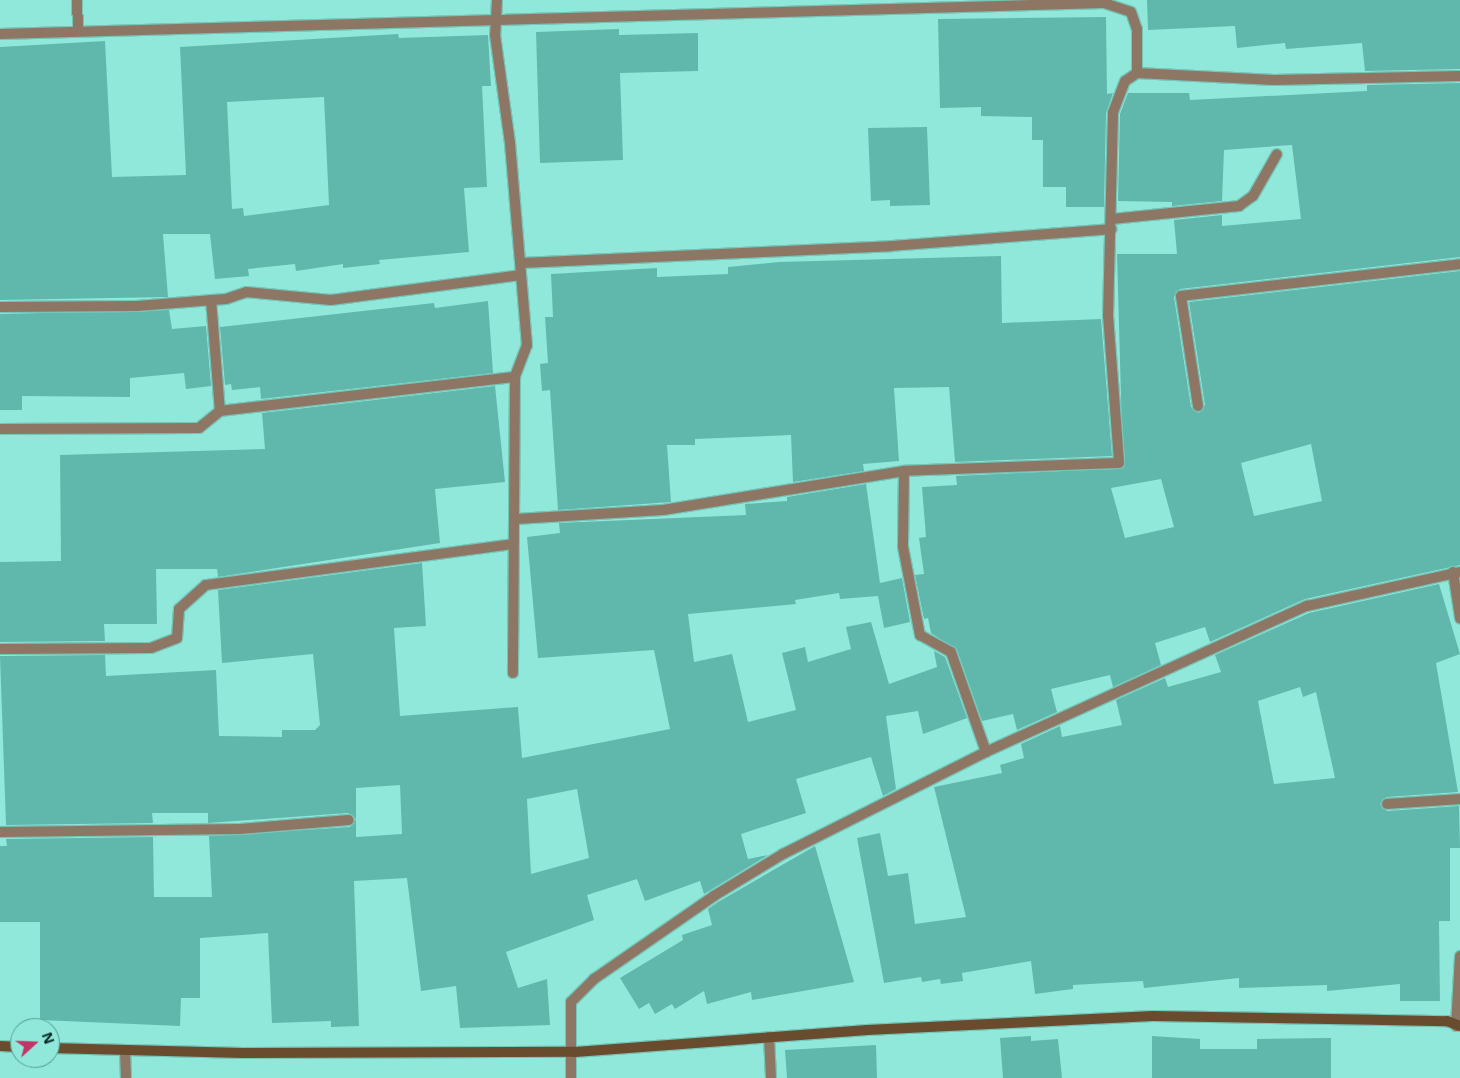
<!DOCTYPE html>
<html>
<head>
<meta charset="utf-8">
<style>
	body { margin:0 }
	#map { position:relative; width:1460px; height:1078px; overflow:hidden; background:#90e8db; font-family:"Noto Sans",sans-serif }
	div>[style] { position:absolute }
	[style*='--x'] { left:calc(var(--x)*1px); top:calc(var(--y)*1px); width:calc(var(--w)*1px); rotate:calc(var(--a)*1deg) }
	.building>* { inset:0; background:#60b8ac }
	.roads { filter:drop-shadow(1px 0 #76c5b9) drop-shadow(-1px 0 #76c5b9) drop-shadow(0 1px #76c5b9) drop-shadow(0 -1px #76c5b9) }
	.street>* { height:10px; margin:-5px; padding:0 5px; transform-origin:5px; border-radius:5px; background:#8d7764 }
	.secondary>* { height:10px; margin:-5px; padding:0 5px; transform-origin:5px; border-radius:5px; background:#694b2e }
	span { translate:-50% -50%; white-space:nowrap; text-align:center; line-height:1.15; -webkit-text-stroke:4.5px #90e8db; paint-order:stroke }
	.north { position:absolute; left:10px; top:1018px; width:50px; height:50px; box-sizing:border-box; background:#90e8db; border:1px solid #569990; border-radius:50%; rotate:70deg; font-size:14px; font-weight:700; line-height:20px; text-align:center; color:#00231f }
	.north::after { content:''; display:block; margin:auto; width:18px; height:22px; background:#c23567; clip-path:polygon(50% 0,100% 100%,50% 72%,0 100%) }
</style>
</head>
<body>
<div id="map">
	<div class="building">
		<div style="clip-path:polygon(1147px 0,1460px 0,1460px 69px,1365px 71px,1362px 43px,1286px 49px,1285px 43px,1237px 48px,1235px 26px,1148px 30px)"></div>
		<div style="clip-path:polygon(1106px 17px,1107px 94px,1113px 93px,1106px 113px,1104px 207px,1066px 207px,1066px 187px,1043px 187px,1043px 140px,1032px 140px,1032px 117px,981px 116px,981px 107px,940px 108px,938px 19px)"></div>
		<div style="clip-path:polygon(619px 29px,619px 35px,698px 33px,698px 71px,620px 73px,623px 160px,540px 163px,536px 32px)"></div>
		<div style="clip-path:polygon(evenodd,398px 34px,399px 38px,488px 35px,491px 86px,482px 86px,487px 187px,464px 188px,469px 252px,379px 260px,380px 264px,343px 268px,343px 264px,296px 271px,295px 264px,248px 269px,249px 276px,215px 279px,210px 234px,163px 234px,168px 297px,0 300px,0 47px,105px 41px,112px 177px,186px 175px,180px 47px,398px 34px,324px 97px,329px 205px,244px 216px,243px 208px,232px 209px,227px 102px,324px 97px)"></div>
		<div style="clip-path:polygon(evenodd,1460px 83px,1460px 257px,1180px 289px,1174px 297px,1191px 407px,1199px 413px,1205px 405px,1189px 302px,1460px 271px,1460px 565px,1305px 599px,1210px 642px,1205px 627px,1155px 643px,1161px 665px,1113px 687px,1110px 675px,1051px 689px,1057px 712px,1017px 730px,1013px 714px,982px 721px,957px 650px,931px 633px,928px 618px,924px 619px,915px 575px,924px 574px,919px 538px,926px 537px,922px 487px,957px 485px,956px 476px,1123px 468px,1117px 254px,1177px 254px,1174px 220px,1222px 215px,1222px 226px,1301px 219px,1292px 145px,1224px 150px,1222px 201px,1172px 206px,1172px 202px,1118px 201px,1120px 114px,1128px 93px,1189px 93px,1190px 100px,1367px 91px,1367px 85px,1460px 83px,1311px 444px,1322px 501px,1254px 516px,1241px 463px,1311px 444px,1460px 83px,1161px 479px,1174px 527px,1125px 538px,1111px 488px,1161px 479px)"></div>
		<div style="clip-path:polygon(927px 127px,930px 205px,890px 206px,890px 200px,871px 201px,868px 128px)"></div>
		<div style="clip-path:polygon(1001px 256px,1002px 323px,1101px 319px,1112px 456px,955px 462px,949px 387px,894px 388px,899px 461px,863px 464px,864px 471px,793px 482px,791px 435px,695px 439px,695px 445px,667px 445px,671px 502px,558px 510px,550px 390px,542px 391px,540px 364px,548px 363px,545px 317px,553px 317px,551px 274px,657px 268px,657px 277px,728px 274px,728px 267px,779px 262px)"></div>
		<div style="clip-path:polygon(488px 301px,493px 373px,261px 399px,260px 387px,232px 390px,231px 384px,225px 385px,220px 327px,434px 303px,435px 308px)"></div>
		<div style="clip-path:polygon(169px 310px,172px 329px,206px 326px,211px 386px,186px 389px,184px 373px,130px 378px,130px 397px,22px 396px,22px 410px,0 410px,0 314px)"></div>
		<div style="clip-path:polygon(495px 386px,505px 482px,435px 489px,440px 543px,218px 577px,217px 569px,156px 569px,157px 624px,104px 624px,105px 641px,0 642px,0 562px,61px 561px,60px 455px,265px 449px,262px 413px)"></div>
		<div style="clip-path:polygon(evenodd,866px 484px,880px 583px,902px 578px,910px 622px,884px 628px,878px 596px,840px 599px,839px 593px,795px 600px,796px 604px,688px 614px,694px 662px,732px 654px,748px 722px,796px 710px,782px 653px,805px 647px,808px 662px,851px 649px,846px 627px,871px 622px,889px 684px,937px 667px,934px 651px,945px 657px,967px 718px,923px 734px,918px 711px,886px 716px,896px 789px,883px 796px,871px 757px,796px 779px,806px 813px,741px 834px,748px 859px,768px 855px,704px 894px,700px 881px,645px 901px,637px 879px,587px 895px,594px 920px,506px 952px,518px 988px,547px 979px,550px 1025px,460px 1028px,456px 986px,421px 991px,407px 878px,354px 881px,359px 1026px,331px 1027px,331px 1021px,272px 1023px,268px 933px,200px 938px,200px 998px,181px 998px,180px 1026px,40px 1020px,40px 922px,0 922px,0 846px,7px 846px,6px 839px,153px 837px,154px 897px,212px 897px,209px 836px,350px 827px,356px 819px,348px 813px,208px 823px,208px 813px,152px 813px,153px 823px,6px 825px,0 656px,105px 655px,106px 676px,216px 670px,219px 736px,282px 737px,282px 730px,315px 730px,320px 725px,313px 654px,222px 663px,218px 590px,422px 563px,426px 626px,394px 628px,400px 716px,518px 707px,522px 758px,670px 729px,654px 650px,538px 658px,527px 537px,560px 533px,559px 523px,746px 515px,745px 504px,787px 501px,787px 497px,866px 484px,400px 785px,402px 834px,356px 837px,356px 788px,400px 785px,866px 484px,577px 789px,589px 858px,531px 874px,527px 799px,577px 789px)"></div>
		<div style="clip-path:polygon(evenodd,1439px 584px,1460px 654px,1436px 663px,1458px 792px,1387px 797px,1380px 804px,1387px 811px,1459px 806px,1460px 848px,1450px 848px,1450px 921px,1439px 921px,1440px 1001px,1400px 1001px,1400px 984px,1327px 991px,1327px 985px,1239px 988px,1239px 978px,1144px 988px,1143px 981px,1073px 985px,1073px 989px,1035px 994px,1031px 961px,962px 973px,963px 981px,941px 984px,940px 979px,922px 982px,921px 977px,884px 983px,857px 838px,880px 833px,888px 876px,908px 873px,915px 924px,966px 917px,934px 787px,1002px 773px,1000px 765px,1024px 758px,1021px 744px,1060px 726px,1062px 737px,1122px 725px,1116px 700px,1165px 678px,1168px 687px,1221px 672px,1215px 655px,1309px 613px,1439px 584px,1300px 687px,1303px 697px,1316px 692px,1335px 778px,1274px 784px,1258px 701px,1300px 687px)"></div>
		<div style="clip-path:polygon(815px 846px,854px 982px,752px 1000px,751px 992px,707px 1004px,704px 991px,675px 1009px,672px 1004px,655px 1014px,649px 1003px,639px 1009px,620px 978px,683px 940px,682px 935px,712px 925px,708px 909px,718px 902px)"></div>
		<div style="clip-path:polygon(1031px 1036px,1031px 1041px,1058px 1039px,1062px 1078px,1003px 1078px,1000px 1038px)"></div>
		<div style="clip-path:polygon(1152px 1036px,1200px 1039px,1200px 1049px,1257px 1049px,1257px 1039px,1331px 1038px,1331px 1078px,1152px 1078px)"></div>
		<div style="clip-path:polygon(876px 1045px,877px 1078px,787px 1078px,785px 1050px)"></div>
	</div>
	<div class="roads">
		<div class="street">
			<div style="--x:77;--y:0;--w:30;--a:88"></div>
			<div style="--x:497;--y:0;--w:35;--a:93"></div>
			<div style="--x:495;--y:35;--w:109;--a:82.1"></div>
			<div style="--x:510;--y:143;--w:203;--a:85.2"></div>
			<div style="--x:527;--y:345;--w:34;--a:111"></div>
			<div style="--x:515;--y:377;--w:296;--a:90.4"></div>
			<div style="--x:0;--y:34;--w:1104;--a:-1.61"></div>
			<div style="--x:1104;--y:3;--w:28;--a:18"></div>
			<div style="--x:1131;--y:12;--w:18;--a:71"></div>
			<div style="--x:1137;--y:29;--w:44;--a:90"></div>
			<div style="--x:1137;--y:73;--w:14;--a:146"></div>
			<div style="--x:1125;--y:81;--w:34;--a:111"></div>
			<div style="--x:1113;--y:113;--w:202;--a:91.4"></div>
			<div style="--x:1108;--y:315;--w:148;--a:85.7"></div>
			<div style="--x:1119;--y:463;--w:215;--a:177.9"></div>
			<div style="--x:904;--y:471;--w:244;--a:170.8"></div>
			<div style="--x:663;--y:510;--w:147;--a:176.5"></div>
			<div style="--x:1137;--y:73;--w:137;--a:2.9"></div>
			<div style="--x:1274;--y:80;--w:186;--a:-1.2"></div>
			<div style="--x:1112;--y:219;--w:128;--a:-5.8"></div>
			<div style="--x:1239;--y:206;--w:17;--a:-36"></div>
			<div style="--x:1253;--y:196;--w:48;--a:-60.3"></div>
			<div style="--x:521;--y:263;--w:370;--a:-2.6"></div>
			<div style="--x:891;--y:246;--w:221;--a:-4.4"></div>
			<div style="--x:211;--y:300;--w:111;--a:85.4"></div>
			<div style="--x:0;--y:307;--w:137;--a:-0.4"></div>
			<div style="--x:137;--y:306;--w:89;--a:-4.5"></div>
			<div style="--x:226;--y:299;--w:21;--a:-19"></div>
			<div style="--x:246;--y:292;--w:85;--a:5.4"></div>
			<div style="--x:331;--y:300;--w:191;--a:-7.5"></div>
			<div style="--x:1198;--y:406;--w:111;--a:-98.8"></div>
			<div style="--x:1181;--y:296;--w:281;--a:-6.5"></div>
			<div style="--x:0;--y:429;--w:199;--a:-0.3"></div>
			<div style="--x:199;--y:428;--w:27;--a:-39"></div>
			<div style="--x:220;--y:411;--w:297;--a:-6.6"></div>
			<div style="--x:904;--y:471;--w:76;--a:90.8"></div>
			<div style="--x:903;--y:547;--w:90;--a:79.1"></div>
			<div style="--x:920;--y:635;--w:35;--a:29"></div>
			<div style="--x:951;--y:652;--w:106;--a:70.7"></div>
			<div style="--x:1453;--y:572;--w:47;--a:81.3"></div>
			<div style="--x:0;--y:649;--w:151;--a:-0.4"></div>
			<div style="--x:151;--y:648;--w:28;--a:-21"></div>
			<div style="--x:177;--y:638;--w:29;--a:-86"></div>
			<div style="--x:179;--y:609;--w:36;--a:-42"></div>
			<div style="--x:206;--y:585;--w:310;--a:-7.6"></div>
			<div style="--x:1387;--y:804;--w:73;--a:-3.9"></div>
			<div style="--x:0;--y:832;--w:240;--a:-0.7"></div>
			<div style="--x:240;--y:829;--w:109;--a:-4.7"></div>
			<div style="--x:1456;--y:1026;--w:70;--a:-86.7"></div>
			<div style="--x:769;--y:1037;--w:41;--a:87.2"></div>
			<div style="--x:125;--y:1050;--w:28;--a:88"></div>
			<div style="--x:571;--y:1078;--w:76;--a:-90"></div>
			<div style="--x:571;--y:1002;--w:33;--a:-45"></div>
			<div style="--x:594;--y:979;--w:146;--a:-34.7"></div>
			<div style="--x:714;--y:896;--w:81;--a:-31.3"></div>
			<div style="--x:783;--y:854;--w:227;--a:-26.7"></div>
			<div style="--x:986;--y:752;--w:353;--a:-24.5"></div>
			<div style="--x:1307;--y:606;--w:157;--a:-12.5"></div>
		</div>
		<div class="secondary">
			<div style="--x:0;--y:1046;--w:20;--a:3"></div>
			<div style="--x:50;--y:1048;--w:193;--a:1.5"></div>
			<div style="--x:243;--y:1053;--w:332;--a:-0.2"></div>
			<div style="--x:575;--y:1052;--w:293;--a:-4.3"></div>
			<div style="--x:867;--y:1030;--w:286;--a:-2.8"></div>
			<div style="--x:1153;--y:1016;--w:294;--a:1"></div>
			<div style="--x:1447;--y:1021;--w:14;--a:21"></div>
		</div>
	</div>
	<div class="north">N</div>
</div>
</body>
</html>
